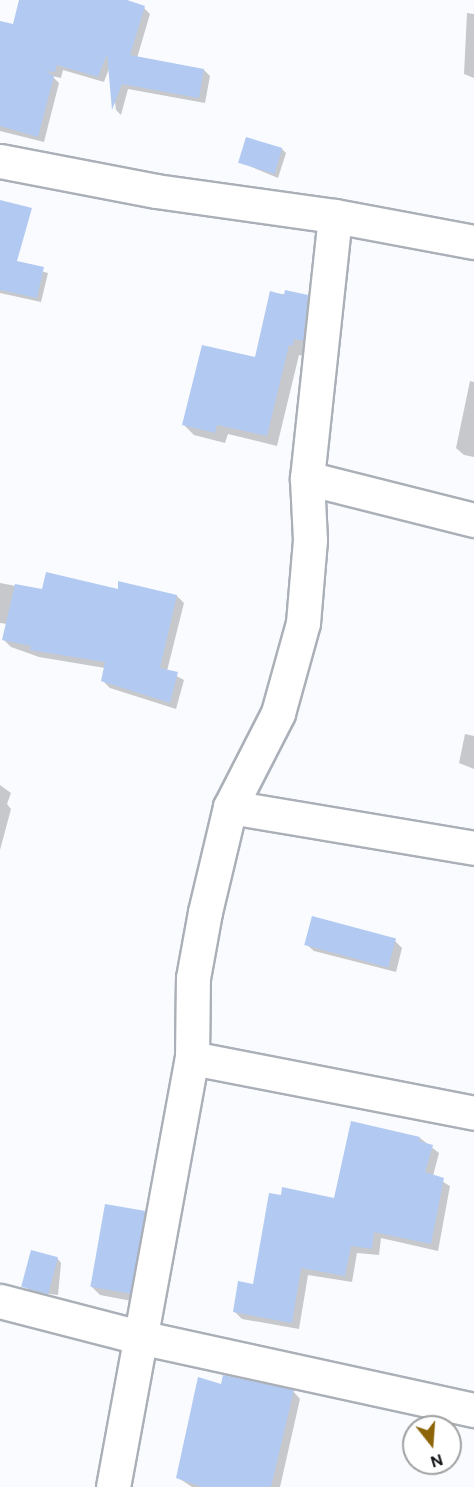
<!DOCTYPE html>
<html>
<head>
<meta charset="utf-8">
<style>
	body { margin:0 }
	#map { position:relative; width:474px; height:1487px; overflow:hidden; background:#f9fbff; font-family:"DM Sans",sans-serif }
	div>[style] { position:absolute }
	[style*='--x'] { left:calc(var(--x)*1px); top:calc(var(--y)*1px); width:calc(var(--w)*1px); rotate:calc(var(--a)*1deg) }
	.shadow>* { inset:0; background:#0003 }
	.building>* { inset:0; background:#b2caf2; transform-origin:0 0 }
	.roads { filter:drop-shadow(2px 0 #abb0b8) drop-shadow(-2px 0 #abb0b8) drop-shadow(0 2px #abb0b8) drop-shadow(0 -2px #abb0b8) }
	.minor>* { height:33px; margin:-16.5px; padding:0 16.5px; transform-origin:16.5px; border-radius:16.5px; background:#fff }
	span { translate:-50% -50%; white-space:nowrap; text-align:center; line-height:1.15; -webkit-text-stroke:6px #fff; paint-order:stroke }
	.north { position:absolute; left:402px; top:1415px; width:60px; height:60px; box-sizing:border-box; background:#fff; border:2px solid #9fa0a1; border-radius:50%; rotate:163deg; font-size:16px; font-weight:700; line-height:24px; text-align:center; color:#0f1114 }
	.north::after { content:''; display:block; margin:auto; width:21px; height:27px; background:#8d6508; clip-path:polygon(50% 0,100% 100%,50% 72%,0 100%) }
</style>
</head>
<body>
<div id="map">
	<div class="shadow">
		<div style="clip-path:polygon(21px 0,116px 0,144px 8px,150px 14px,137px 58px,204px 70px,210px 76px,205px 103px,128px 89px,121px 115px,116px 110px,110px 66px,104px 82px,63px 70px,61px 78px,52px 76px,59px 83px,44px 142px,0 131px,0 23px,14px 26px)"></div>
		<div style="clip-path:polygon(467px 13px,474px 14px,474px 78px,464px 74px)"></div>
		<div style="clip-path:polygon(282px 149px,286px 153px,278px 178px,240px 162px)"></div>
		<div style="clip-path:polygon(0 259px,48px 273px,41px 302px,0 293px)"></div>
		<div style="clip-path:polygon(271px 293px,307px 296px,318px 307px,303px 356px,299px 355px,277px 446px,228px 434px,225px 443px,194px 435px,184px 425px,256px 359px)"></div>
		<div style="clip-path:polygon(470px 381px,474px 382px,474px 457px,464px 455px,456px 448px)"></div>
		<div style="clip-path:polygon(0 583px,43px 591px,119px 591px,120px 583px,177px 596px,184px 603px,167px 671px,184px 680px,176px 709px,110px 688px,103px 681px,105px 668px,39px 657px,11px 647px,4px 640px,7px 624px,0 623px)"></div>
		<div style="clip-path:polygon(465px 734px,474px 736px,474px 769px,459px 763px)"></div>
		<div style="clip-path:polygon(0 785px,11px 793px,7px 804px,11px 809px,0 850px)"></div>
		<div style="clip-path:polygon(395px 941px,402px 948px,396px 972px,314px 951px,306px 944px)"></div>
		<div style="clip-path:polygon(420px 1138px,439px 1153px,433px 1176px,450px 1186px,438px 1251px,381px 1238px,379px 1255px,357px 1253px,352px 1282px,308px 1275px,299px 1329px,242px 1319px,235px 1312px,254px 1285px,335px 1199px)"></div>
		<div style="clip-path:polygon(144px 1213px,152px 1221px,137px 1302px,100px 1295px,92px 1287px)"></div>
		<div style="clip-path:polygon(57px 1258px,61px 1263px,58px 1295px,32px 1292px,27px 1288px)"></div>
		<div style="clip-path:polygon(222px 1386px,293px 1391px,300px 1399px,280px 1487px,192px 1487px,177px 1477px)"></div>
	</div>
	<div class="building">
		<div style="clip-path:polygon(19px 0,127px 0,145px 6px,130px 55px,204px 69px,199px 98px,122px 84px,112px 110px,107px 54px,98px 77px,57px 65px,55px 72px,46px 71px,54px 76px,38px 137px,0 126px,0 21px,13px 24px)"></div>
		<div style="left:246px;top:137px;width:38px;height:27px;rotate:17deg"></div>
		<div style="clip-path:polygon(0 200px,32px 208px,17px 261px,44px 267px,37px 298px,0 290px)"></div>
		<div style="clip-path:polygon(285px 290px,308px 295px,303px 341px,294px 339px,293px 346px,289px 345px,267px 436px,217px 425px,215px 433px,182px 425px,202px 345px,255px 357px,270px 291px,284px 295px)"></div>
		<div style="clip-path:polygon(46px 572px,118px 589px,118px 581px,177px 595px,160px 668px,178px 672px,170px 703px,101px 681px,105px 662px,30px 650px,31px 646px,2px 640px,15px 584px,42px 589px)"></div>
		<div style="left:312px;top:916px;width:87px;height:30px;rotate:15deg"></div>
		<div style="clip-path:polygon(351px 1121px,420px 1137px,419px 1141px,433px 1145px,425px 1172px,444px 1178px,431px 1244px,374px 1232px,372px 1249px,351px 1246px,345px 1276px,301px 1268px,292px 1323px,233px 1312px,238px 1281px,253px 1284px,269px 1193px,281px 1195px,282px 1187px,334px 1198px)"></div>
		<div style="left:105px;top:1204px;width:41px;height:84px;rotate:10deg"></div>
		<div style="left:31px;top:1250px;width:28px;height:38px;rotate:15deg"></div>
		<div style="clip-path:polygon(223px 1375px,294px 1390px,271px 1487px,202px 1487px,176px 1478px,198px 1377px,221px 1384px)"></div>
	</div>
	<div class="roads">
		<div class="minor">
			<div style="--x:0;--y:161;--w:159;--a:10.9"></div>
			<div style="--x:156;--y:191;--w:181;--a:8"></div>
			<div style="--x:335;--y:216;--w:141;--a:10.6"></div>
			<div style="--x:307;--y:478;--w:172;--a:14.1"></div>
			<div style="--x:230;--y:807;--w:247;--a:9.5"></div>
			<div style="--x:192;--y:1058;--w:287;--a:11"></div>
			<div style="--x:0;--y:1301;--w:144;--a:14.5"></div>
			<div style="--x:139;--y:1337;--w:343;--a:12.3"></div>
			<div style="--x:113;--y:1487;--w:436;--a:-79.6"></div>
			<div style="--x:192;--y:1058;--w:80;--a:-89.3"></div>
			<div style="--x:193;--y:978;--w:67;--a:-79.7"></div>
			<div style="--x:205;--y:912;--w:108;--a:-76.6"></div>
			<div style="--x:230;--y:807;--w:106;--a:-62.9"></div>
			<div style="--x:278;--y:713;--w:93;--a:-74.5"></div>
			<div style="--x:303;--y:623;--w:83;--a:-85.2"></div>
			<div style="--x:310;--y:540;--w:62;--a:-92.8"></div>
			<div style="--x:307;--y:478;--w:263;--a:-83.9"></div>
		</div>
	</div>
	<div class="north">N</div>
</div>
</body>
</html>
